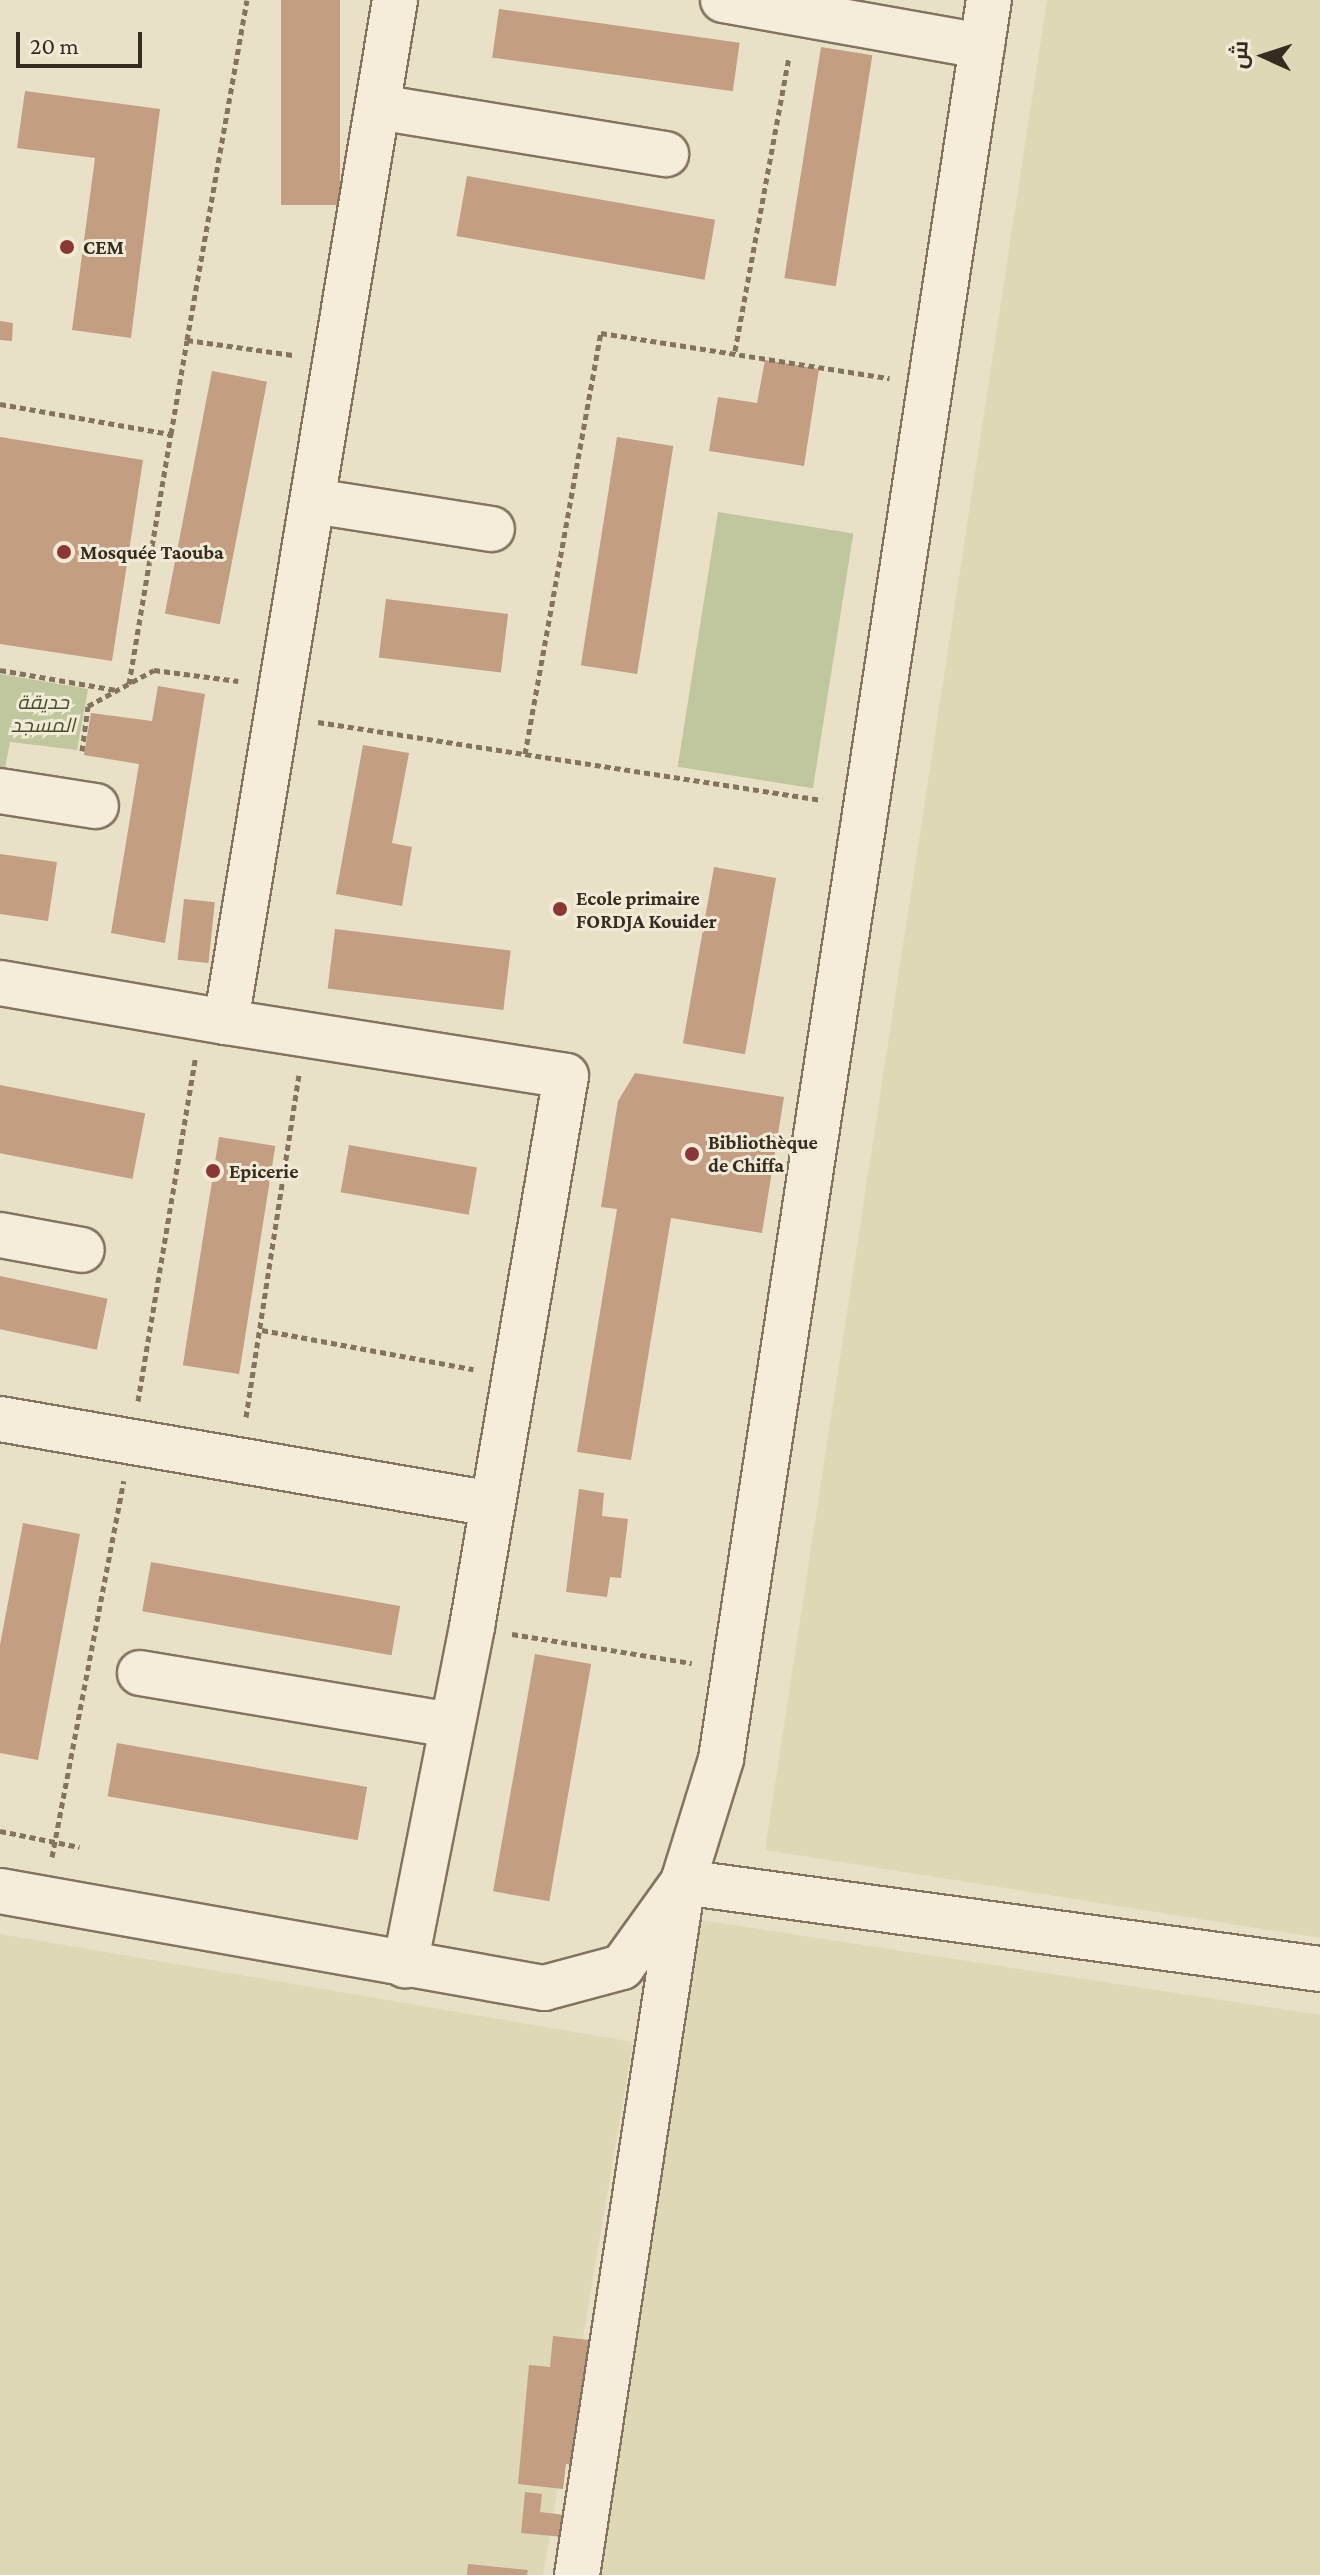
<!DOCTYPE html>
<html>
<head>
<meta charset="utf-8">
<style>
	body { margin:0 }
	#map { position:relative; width:1320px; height:2575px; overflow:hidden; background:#e9e0c8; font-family:"Crimson Pro",Cairo,serif }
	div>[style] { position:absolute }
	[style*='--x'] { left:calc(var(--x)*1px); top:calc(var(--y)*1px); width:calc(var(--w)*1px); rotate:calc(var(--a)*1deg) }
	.farmland>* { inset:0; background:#ded8b6 }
	.green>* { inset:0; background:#c0c69d; transform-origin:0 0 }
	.building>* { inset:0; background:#c39e82; transform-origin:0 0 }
	.path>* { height:5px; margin-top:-2.5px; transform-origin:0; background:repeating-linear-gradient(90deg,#83735f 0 6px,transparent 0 10px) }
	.roads { filter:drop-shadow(2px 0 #83735f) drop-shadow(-2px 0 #83735f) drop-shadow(0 2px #83735f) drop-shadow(0 -2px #83735f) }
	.minor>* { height:44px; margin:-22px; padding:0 22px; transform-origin:22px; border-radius:22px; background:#f5edda }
	.dots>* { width:22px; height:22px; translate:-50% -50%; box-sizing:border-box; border:4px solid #f1ead6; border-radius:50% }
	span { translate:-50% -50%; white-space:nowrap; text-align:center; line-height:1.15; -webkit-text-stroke:6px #f1ead6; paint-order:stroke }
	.poi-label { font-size:20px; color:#352b21; font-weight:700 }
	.left { translate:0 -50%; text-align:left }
	.park-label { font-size:20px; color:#454f2a; font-style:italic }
	.north { position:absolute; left:1224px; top:16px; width:80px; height:80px; -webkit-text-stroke:6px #f1ead6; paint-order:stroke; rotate:273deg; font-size:22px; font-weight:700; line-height:32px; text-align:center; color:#352b21 }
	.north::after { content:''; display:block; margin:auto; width:28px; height:36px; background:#352b21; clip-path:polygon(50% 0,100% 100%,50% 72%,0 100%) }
	.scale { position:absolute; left:16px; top:32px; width:126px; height:36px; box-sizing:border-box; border:4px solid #352b21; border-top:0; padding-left:10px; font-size:24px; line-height:28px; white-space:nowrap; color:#352b21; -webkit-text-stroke:6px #f1ead6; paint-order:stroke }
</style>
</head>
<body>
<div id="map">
	<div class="farmland">
		<div style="clip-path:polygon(1047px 0,1320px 0,1320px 1938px,765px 1850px)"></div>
		<div style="clip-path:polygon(694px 1919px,1320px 2015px,1320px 2575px,593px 2575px)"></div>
		<div style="clip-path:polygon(0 1934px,633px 2042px,543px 2575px,0 2575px)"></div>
	</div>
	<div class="green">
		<div style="left:718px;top:512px;width:137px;height:258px;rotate:9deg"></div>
		<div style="clip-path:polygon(0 674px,88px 689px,77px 750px,10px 742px,5px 768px,0 767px)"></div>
	</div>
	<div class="building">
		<div style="left:281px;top:0;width:59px;height:205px"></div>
		<div style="left:499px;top:9px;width:243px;height:49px;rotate:8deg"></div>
		<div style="left:821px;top:47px;width:52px;height:234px;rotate:9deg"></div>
		<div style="clip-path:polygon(25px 91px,160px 109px,131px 338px,72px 330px,95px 158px,17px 148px)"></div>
		<div style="left:467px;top:176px;width:252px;height:61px;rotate:10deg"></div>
		<div style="clip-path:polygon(0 321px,13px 323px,12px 341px,0 340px)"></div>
		<div style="clip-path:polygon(765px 360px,819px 369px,804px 466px,709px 451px,718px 397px,757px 403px)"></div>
		<div style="left:212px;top:371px;width:56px;height:247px;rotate:11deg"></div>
		<div style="clip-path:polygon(0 437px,143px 460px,112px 661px,0 644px)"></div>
		<div style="left:617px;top:437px;width:57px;height:231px;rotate:9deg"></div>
		<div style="left:386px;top:599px;width:123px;height:59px;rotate:7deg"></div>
		<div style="clip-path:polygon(158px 686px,205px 694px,165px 943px,111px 933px,139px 764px,84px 755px,91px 713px,152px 721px)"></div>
		<div style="clip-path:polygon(363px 745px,409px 753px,392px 843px,412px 847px,402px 906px,336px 894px)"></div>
		<div style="clip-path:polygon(0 854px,57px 862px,48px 921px,0 914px)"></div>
		<div style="left:714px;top:867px;width:63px;height:179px;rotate:10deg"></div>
		<div style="left:184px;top:899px;width:31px;height:61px;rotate:6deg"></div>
		<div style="left:335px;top:929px;width:177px;height:60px;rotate:7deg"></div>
		<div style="clip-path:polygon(635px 1073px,784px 1097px,762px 1233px,671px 1218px,631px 1460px,577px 1452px,617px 1209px,601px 1207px,618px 1101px)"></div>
		<div style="left:0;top:1085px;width:148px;height:67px;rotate:11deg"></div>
		<div style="left:219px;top:1137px;width:57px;height:231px;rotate:9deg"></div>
		<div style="left:349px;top:1145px;width:130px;height:48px;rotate:10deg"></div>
		<div style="left:0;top:1276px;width:110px;height:52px;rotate:12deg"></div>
		<div style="clip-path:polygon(579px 1489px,604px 1493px,602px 1516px,628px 1519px,621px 1578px,610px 1577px,607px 1597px,566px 1592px)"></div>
		<div style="clip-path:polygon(23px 1523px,80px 1534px,38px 1760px,0 1753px,0 1645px)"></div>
		<div style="left:151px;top:1562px;width:253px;height:50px;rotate:10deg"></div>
		<div style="left:535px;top:1654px;width:57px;height:241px;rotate:10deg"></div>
		<div style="left:117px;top:1743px;width:254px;height:54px;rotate:10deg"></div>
		<div style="clip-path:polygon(553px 2336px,598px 2341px,586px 2466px,566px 2464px,563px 2489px,518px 2484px,529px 2365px,550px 2367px)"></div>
		<div style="clip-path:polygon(525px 2492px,542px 2494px,540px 2512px,566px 2515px,563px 2537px,521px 2533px)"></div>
		<div style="clip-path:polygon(468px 2564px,528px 2570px,527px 2575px,467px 2575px)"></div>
	</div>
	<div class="path">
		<div style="--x:187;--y:340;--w:345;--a:-80"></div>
		<div style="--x:735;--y:351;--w:299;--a:-79.6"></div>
		<div style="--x:0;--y:404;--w:174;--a:10"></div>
		<div style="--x:171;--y:434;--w:95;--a:-80.3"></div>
		<div style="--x:187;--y:340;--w:107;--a:8.1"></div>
		<div style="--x:0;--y:670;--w:118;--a:9.8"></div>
		<div style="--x:129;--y:684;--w:254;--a:-80.5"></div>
		<div style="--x:318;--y:722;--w:510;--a:8.8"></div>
		<div style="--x:82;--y:751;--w:45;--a:-82.4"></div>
		<div style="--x:88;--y:706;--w:75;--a:-28.6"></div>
		<div style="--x:154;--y:670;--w:85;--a:7.5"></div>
		<div style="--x:525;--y:754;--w:428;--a:-79.8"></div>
		<div style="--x:601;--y:333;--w:292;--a:8.9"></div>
		<div style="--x:262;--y:1330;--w:215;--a:10.5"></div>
		<div style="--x:138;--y:1401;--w:347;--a:-80.5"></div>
		<div style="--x:246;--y:1417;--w:346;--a:-81.2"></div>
		<div style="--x:512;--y:1634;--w:182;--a:9.2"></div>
		<div style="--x:0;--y:1831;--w:81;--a:11.4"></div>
		<div style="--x:52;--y:1857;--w:383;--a:-79.2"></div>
	</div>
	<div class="roads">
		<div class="minor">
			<div style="--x:395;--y:0;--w:1036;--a:99.39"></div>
			<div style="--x:226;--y:1022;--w:344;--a:9"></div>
			<div style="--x:566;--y:1076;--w:559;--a:99.68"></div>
			<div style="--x:472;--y:1627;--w:345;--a:101.2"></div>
			<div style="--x:723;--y:0;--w:263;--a:10.1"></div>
			<div style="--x:378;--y:107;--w:292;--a:9.3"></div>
			<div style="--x:313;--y:501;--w:181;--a:8.9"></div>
			<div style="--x:0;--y:791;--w:97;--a:8.9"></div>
			<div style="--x:0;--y:983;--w:229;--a:9.8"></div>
			<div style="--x:0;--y:1235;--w:83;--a:10.4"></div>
			<div style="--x:0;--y:1419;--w:498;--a:9.8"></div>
			<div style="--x:140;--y:1673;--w:316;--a:9.5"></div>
			<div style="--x:0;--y:1891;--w:553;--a:10.11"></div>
			<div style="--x:544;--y:1988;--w:81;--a:-15.1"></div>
			<div style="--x:622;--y:1967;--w:105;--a:-54.3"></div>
			<div style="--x:683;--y:1882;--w:129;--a:-72.8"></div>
			<div style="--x:721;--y:1759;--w:1779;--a:-81.34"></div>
			<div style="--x:577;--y:2575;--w:701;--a:-81.3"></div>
			<div style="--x:683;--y:1882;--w:643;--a:7.78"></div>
		</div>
	</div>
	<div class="dots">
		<div style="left:67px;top:247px;background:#8a3736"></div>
		<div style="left:64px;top:552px;background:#8a3736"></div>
		<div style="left:560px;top:909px;background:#8a3736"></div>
		<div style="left:692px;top:1154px;background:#8a3736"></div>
		<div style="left:213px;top:1171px;background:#8a3736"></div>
	</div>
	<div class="poi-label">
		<span class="left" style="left:83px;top:247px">CEM</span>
		<span class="left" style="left:80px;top:552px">Mosquée Taouba</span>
		<span class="left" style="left:576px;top:910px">Ecole primaire<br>FORDJA Kouider</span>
		<span class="left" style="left:708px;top:1154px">Bibliothèque<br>de Chiffa</span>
		<span class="left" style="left:229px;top:1171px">Epicerie</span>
	</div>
	<div class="park-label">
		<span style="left:43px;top:714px">حديقة<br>المسجد</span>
	</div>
	<div class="north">ش</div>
	<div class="scale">20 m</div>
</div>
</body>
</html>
